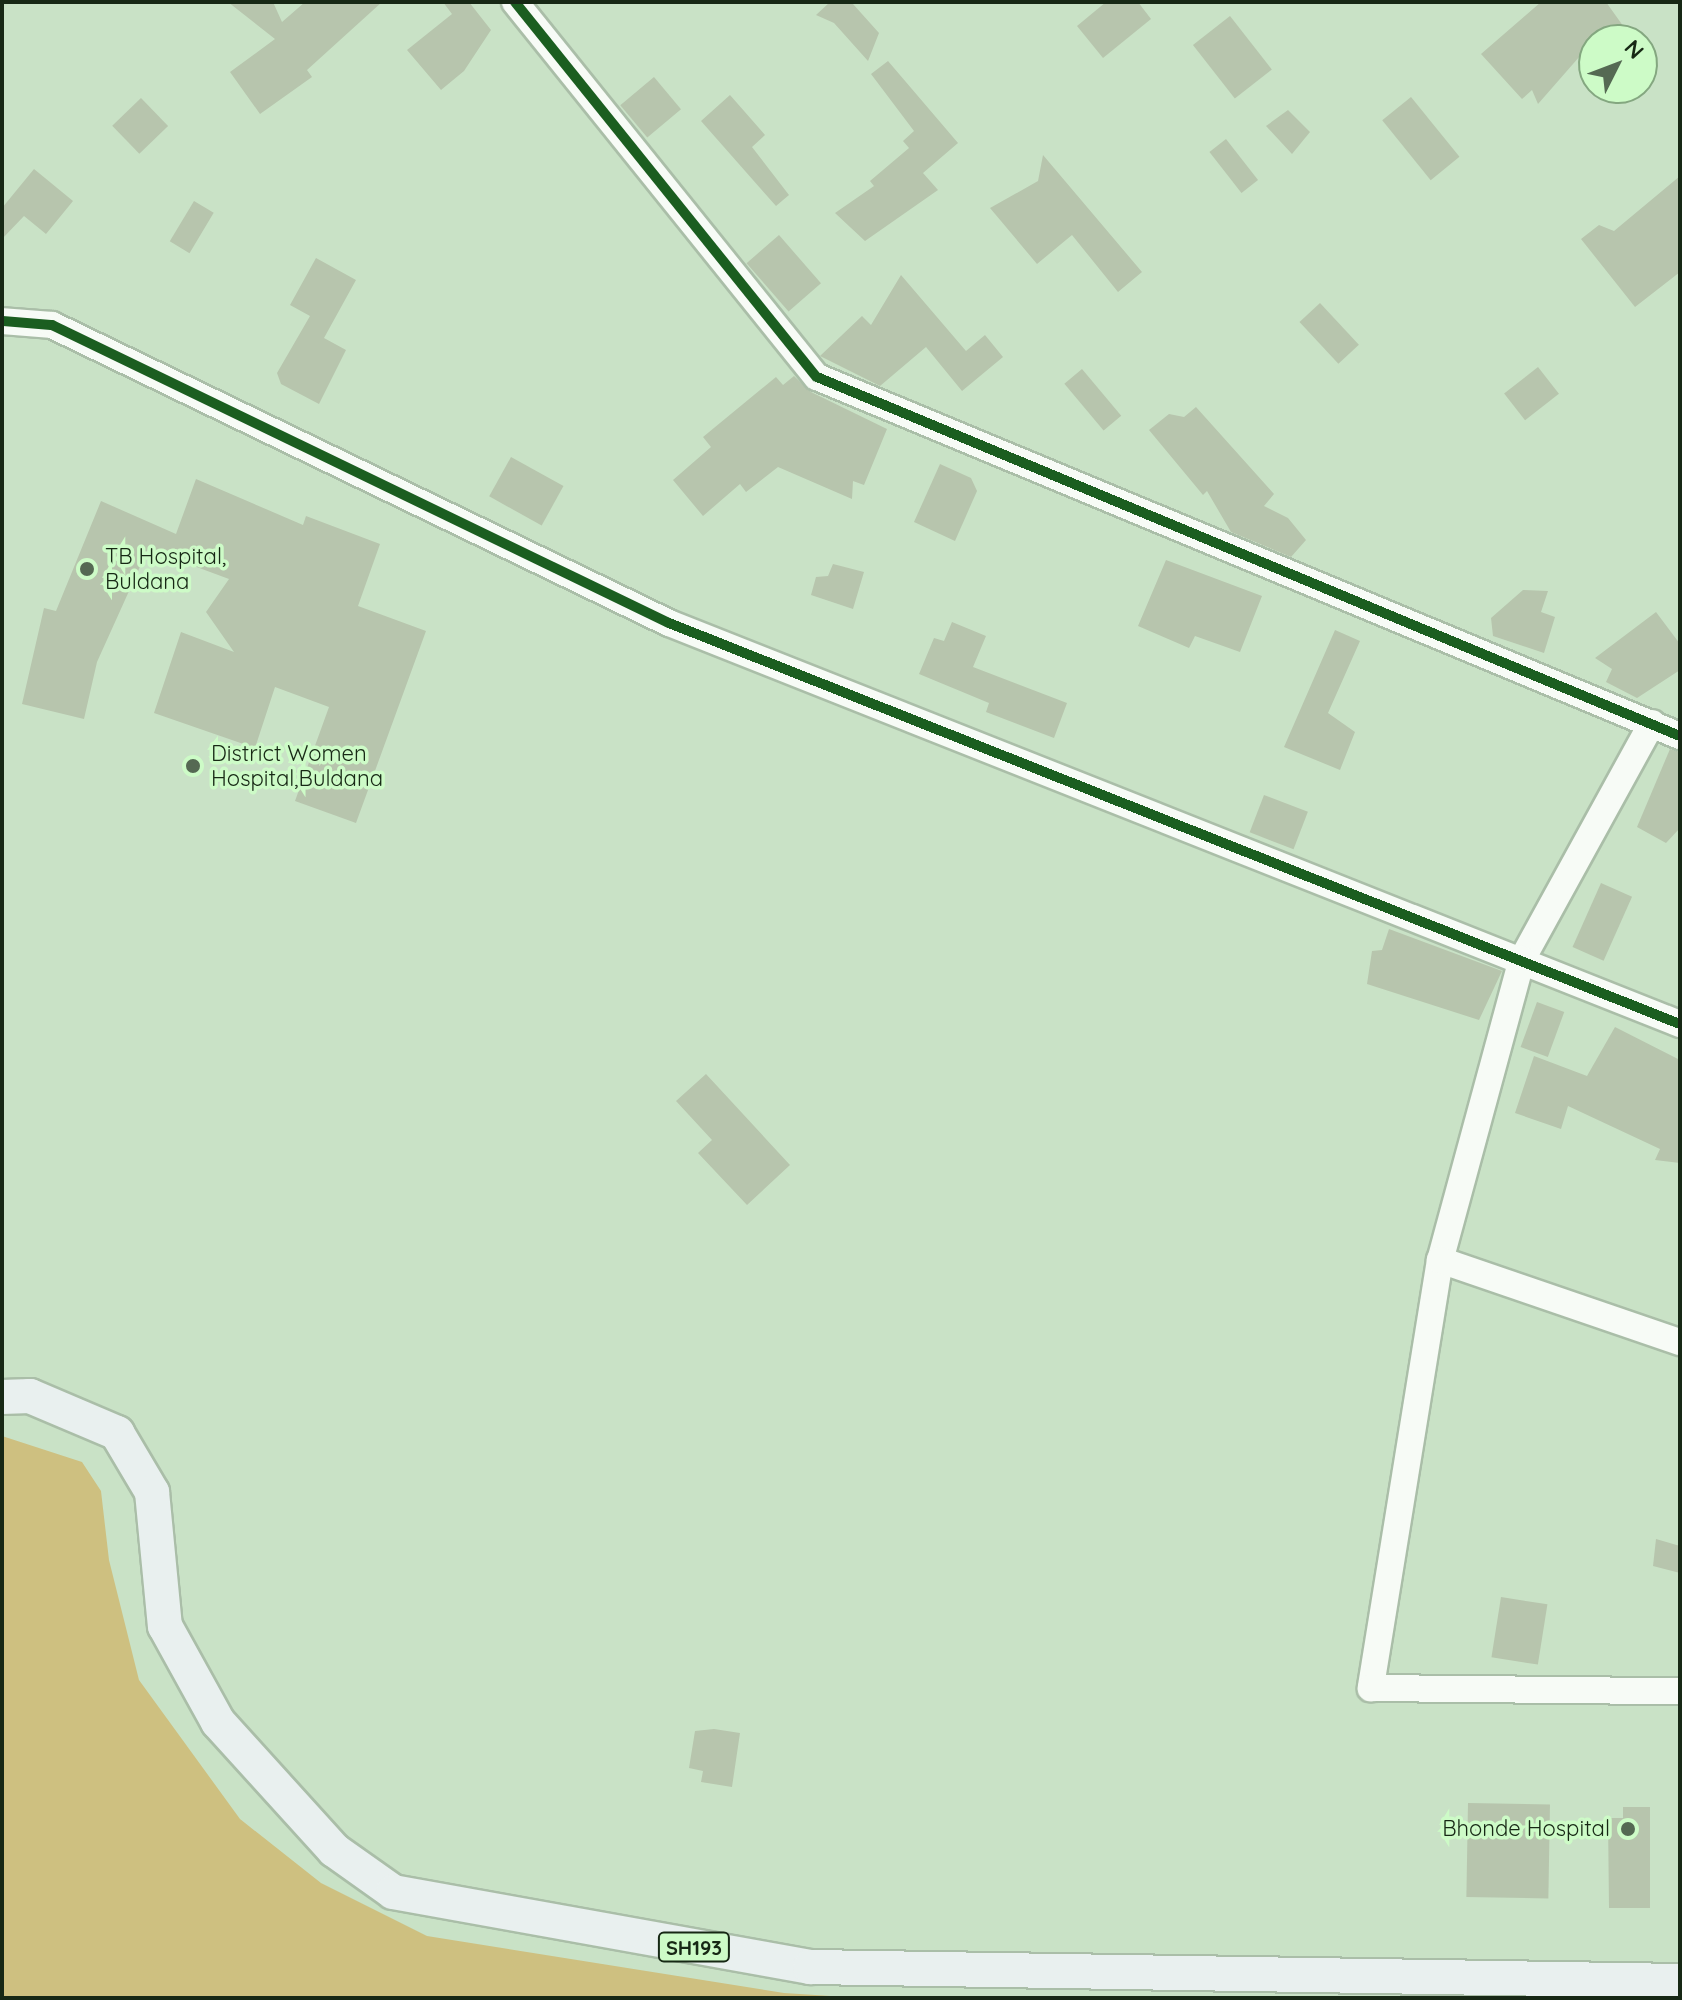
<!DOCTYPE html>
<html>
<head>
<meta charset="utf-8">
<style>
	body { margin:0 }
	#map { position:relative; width:1682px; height:2000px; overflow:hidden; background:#c9e2c6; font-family:Quicksand,sans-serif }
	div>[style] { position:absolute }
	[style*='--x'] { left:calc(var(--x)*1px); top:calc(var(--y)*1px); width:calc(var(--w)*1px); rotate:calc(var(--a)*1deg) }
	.forest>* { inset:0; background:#cec080 }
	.building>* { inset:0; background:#b7c5ad; transform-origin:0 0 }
	.roads { filter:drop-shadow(2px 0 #aabea8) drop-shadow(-2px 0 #aabea8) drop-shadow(0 2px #aabea8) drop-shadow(0 -2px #aabea8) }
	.minor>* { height:26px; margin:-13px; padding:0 13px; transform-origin:13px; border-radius:13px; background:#f7fbf6 }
	.major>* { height:34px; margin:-17px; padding:0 17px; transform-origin:17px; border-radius:17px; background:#e9f0ef }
	.cycleway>* { height:10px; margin:-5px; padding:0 5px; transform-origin:5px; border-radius:5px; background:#1b5e20 }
	.dots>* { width:22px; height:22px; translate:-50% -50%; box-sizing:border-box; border:4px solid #cdfbc7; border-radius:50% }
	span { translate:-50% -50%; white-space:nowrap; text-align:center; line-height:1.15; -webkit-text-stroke:7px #cdfbc7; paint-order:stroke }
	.shield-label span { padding:2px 6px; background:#cdfbc7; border:2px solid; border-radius:6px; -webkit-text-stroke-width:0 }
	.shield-label { font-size:20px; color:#172815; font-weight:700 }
	.poi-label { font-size:22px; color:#172815 }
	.left { translate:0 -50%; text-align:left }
	.right { translate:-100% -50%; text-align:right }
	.frame { position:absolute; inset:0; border:4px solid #172815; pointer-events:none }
	.north { position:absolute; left:1578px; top:24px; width:80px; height:80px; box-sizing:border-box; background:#cdfbc7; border:2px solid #84a780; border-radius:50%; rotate:48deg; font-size:22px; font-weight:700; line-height:32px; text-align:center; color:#172815 }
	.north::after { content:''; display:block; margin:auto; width:28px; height:36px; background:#556953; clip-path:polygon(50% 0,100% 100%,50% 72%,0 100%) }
</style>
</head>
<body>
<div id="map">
	<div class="forest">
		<div style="clip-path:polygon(2px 1436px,82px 1462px,101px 1491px,109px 1560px,139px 1680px,240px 1819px,321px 1883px,427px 1936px,784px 1993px,862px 1998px,2px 1998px)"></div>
	</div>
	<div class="building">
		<div style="clip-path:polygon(228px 2px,273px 2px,282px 22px,305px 2px,382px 2px,307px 70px,312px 77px,260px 114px,230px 72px,275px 39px)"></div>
		<div style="clip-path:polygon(443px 2px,469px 2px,491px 30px,464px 71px,441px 90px,407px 50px,452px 14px)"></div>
		<div style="clip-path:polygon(830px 2px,853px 4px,879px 33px,868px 61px,834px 23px,816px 15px)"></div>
		<div style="clip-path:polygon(1106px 2px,1138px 2px,1151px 19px,1103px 58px,1077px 26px)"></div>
		<div style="clip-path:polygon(1541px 2px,1606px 2px,1626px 30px,1612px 40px,1594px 40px,1538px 104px,1532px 90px,1522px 99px,1481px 54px)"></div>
		<div style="left:1230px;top:16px;width:68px;height:47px;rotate:52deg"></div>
		<div style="clip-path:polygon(888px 61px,958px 143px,923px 173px,938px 190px,865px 241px,835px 213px,874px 186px,870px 181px,909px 148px,903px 141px,914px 131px,871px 74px)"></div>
		<div style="left:654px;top:77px;width:42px;height:44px;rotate:50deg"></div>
		<div style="clip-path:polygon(730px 95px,765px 135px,752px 147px,789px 195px,776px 206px,701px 121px)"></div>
		<div style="left:1411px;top:97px;width:77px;height:37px;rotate:51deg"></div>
		<div style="left:141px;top:98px;width:39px;height:40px;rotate:46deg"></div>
		<div style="clip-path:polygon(1288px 110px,1310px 132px,1292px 154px,1266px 126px)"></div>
		<div style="left:1226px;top:139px;width:52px;height:21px;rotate:52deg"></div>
		<div style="clip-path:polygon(1043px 155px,1142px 272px,1118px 292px,1072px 235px,1037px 264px,990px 208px,1038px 181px)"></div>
		<div style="clip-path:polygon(34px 169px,73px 201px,46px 234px,24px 216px,2px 239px,2px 208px)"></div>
		<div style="clip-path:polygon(1680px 176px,1680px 272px,1635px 307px,1581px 239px,1599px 225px,1614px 231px)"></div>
		<div style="left:194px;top:201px;width:23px;height:47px;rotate:31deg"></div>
		<div style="left:779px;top:235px;width:64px;height:43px;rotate:49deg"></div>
		<div style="clip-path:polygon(316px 258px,356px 280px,324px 338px,346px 350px,319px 404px,281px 384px,277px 373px,310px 316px,290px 305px)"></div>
		<div style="clip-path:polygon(901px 275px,966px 351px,985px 335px,1003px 357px,962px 391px,926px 347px,880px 386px,820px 356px,862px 316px,871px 325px)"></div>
		<div style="left:1320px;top:303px;width:57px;height:28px;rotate:47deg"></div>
		<div style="left:1538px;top:367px;width:34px;height:43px;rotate:52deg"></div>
		<div style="left:1082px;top:369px;width:61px;height:23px;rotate:50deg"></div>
		<div style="clip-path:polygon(794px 376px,811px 392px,887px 429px,864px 485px,853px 481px,852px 499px,778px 467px,746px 492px,740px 484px,703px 516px,673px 480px,711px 447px,703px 437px,776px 377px,783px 385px)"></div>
		<div style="clip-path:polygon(1196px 407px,1274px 494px,1264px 506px,1288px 518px,1306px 540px,1291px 557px,1231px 532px,1207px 491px,1203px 495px,1149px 430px,1169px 414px,1184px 417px)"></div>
		<div style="left:511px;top:457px;width:60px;height:45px;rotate:29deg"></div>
		<div style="clip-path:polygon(940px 464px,971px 478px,977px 491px,955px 541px,914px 522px)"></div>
		<div style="clip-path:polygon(196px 479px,303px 525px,306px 516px,380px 544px,358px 606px,426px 631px,356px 823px,295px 801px,329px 707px,275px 687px,255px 748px,154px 713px,181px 632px,234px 652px,206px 612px,229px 579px,148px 549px,97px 662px,84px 719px,22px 704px,44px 608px,56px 611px,101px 501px,176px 534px)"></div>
		<div style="clip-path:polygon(1166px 560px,1262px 596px,1240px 652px,1195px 636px,1189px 648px,1138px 626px)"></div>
		<div style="clip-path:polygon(833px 564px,864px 572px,853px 609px,811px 595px,816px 577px,828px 576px)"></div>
		<div style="clip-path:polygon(1523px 590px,1548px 591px,1541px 612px,1555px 617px,1544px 653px,1493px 636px,1491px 618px)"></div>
		<div style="clip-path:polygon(1656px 612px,1680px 644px,1680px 670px,1637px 698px,1606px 682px,1612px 669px,1595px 658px)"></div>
		<div style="clip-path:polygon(952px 622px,986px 636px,973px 667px,1067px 703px,1054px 738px,986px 712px,989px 703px,919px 674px,934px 638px,944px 641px)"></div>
		<div style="clip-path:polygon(1335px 630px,1360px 641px,1328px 713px,1355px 732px,1340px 770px,1284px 747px)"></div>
		<div style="clip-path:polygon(1670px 749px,1680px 752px,1680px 828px,1666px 843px,1637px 827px)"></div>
		<div style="left:1264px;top:795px;width:47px;height:40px;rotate:21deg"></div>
		<div style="left:1601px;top:883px;width:34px;height:70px;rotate:24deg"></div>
		<div style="clip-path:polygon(1389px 929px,1502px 971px,1479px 1020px,1367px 984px,1372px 951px,1382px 950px)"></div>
		<div style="left:1537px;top:1002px;width:29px;height:48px;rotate:20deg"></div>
		<div style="clip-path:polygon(1615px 1027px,1680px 1060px,1680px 1163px,1655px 1160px,1660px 1149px,1568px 1106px,1561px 1129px,1515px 1113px,1534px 1056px,1587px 1076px)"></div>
		<div style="clip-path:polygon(706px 1074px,790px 1165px,747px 1205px,698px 1153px,712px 1140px,676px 1101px)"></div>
		<div style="clip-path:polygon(1656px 1539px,1680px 1546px,1680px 1573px,1653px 1566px)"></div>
		<div style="left:1501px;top:1597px;width:47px;height:61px;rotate:9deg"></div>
		<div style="clip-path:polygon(714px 1729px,740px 1733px,732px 1787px,701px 1782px,703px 1771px,689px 1768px,695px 1731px)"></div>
		<div style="left:1468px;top:1803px;width:82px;height:94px;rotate:1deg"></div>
		<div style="clip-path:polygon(1623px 1807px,1650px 1807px,1650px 1908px,1609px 1908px,1608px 1818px,1623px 1818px)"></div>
	</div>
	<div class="roads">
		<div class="minor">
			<div style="--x:515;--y:2;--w:481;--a:51.2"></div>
			<div style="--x:817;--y:377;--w:935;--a:22.59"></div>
			<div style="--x:2;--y:321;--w:50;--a:4.6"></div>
			<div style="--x:52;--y:325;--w:685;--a:25.78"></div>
			<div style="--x:669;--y:623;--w:1088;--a:21.64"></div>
			<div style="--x:1652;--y:723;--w:269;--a:118.8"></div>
			<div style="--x:1522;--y:959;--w:312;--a:105.2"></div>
			<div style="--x:1440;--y:1260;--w:434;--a:99.2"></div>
			<div style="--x:1371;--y:1688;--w:309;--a:0.6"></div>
			<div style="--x:1440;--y:1260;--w:254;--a:18.9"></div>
		</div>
		<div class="major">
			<div style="--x:2;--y:1397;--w:28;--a:-2"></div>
			<div style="--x:30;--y:1396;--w:95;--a:23"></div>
			<div style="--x:117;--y:1433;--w:69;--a:59.3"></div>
			<div style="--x:152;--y:1492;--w:135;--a:84.5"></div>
			<div style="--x:165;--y:1626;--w:110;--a:61.1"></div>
			<div style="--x:218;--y:1722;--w:173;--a:47.8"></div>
			<div style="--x:334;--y:1850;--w:72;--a:35.4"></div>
			<div style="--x:393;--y:1892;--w:424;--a:10.2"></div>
			<div style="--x:810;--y:1967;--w:870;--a:0.92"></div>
		</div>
	</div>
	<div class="cycleway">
		<div style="--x:515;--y:2;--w:481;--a:51.2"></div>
		<div style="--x:817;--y:377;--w:935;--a:22.59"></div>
		<div style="--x:2;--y:321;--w:50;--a:4.6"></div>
		<div style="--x:52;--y:325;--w:685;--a:25.78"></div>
		<div style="--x:669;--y:623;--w:1088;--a:21.64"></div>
	</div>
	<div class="dots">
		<div style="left:87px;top:569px;background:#556953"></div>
		<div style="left:193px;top:766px;background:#556953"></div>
		<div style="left:1628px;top:1829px;background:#556953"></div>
	</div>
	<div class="shield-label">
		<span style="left:694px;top:1947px">SH193</span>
	</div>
	<div class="poi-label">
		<span class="left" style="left:105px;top:569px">TB Hospital,<br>Buldana</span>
		<span class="left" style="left:211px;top:766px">District Women<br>Hospital,Buldana</span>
		<span class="right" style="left:1610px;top:1829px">Bhonde Hospital</span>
	</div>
	<div class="frame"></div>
	<div class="north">N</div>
</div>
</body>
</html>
